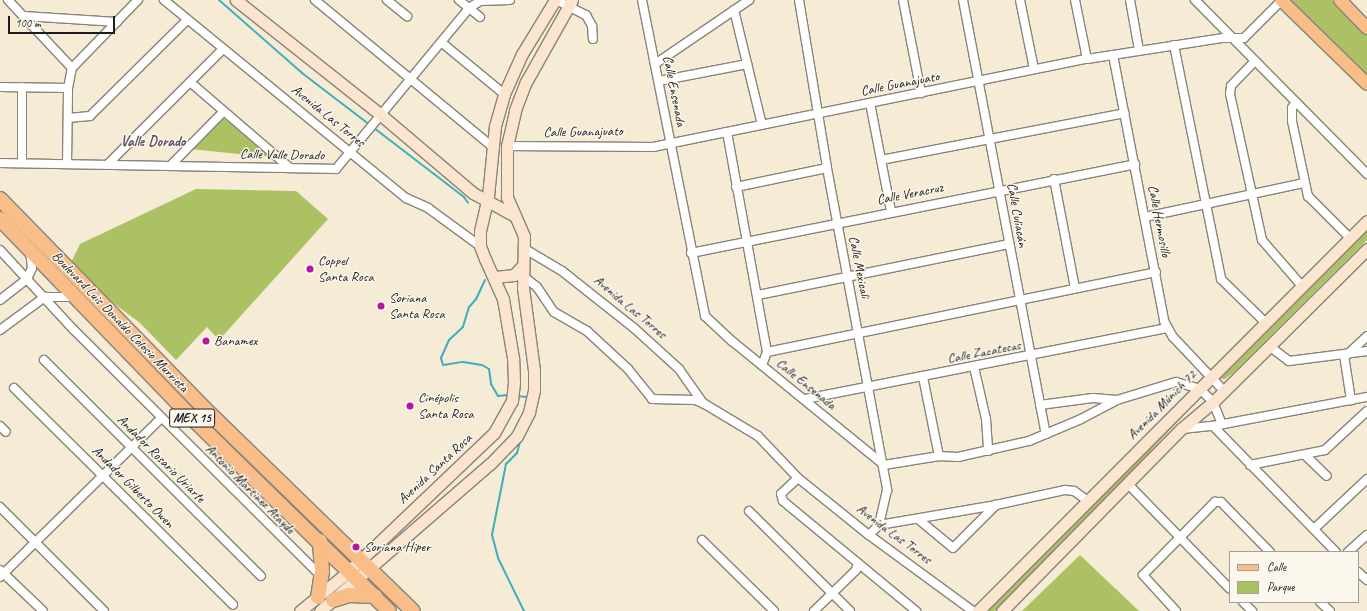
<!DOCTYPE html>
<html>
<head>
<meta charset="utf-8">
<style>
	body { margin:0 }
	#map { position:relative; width:1367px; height:611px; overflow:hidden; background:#f6ebd5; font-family:Caveat,sans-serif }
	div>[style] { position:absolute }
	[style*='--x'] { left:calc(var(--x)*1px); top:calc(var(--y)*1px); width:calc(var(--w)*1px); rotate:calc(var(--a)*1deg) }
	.green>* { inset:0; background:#acc064 }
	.stream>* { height:2px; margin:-1px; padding:0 1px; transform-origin:1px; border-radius:1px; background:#3faebc }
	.roads { filter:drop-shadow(1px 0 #898478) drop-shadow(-1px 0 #898478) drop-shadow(0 1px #898478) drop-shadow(0 -1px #898478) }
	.street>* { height:8px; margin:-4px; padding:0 4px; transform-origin:4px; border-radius:4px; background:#fff }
	.secondary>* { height:11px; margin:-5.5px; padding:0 5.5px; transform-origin:5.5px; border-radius:5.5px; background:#fce5cf }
	.primary>* { height:12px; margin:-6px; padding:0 6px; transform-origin:6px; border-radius:6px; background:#f8bd88 }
	.highway>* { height:14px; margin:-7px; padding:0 7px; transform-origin:7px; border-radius:7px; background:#f8bd88 }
	.dots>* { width:11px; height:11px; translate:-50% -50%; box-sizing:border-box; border:2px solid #fbf7ec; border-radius:50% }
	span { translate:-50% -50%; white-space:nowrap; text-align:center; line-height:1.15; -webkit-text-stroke:3px #fbf7ec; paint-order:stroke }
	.shield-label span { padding:1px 3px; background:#fbf7ec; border:1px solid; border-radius:3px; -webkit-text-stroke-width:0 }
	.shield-label { font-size:13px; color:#1c1c1c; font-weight:700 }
	.street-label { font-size:14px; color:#1c1c1c }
	.poi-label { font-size:14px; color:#1c1c1c }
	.left { translate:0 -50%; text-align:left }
	.neighbourhood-label { font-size:15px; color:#584b5d; font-weight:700 }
	.legend { position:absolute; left:1229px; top:551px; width:130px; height:52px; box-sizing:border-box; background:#fbf7ec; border:1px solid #a29f99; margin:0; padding:5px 7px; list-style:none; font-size:12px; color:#1c1c1c }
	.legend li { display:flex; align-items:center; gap:8px; height:20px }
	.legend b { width:20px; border:1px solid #a29f99 }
	.scale { position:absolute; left:8px; top:16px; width:107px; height:18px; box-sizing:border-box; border:2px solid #1c1c1c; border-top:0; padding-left:5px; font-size:12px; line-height:14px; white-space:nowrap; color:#1c1c1c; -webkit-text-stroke:3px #fbf7ec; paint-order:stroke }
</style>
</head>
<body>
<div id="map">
	<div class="green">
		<div style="clip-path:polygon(1285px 0,1332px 0,1367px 34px,1367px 81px)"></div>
		<div style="clip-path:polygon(219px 115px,277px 158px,190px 149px)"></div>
		<div style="clip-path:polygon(196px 189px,296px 191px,328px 219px,219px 340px,207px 327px,176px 360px,140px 323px,68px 269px,80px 244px)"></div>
		<div style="clip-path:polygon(1367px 221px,1367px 240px,1233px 373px,1225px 379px,1222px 379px,1220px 376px)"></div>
		<div style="clip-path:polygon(1199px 396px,1199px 399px,1152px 449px,1144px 464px,995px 611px,985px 611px)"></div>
		<div style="clip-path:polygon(206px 417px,305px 515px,328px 541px,327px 544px,240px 459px)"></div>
		<div style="clip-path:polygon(1080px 555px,1139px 611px,1022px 611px)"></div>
	</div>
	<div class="stream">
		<div style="--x:219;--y:0;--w:111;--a:41.3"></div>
		<div style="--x:302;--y:73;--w:86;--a:37.4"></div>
		<div style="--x:374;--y:128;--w:113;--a:37.5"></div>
		<div style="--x:464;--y:197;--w:7;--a:56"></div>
		<div style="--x:485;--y:280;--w:21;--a:115"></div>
		<div style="--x:476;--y:299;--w:11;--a:131"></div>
		<div style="--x:469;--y:307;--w:21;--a:107"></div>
		<div style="--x:463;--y:327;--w:19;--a:137"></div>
		<div style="--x:449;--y:340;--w:20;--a:114"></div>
		<div style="--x:441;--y:358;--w:7;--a:74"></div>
		<div style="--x:443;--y:365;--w:20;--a:-9"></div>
		<div style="--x:463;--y:362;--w:19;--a:9"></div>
		<div style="--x:482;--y:365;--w:8;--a:30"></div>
		<div style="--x:489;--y:369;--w:15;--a:82"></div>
		<div style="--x:491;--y:384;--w:14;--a:60"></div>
		<div style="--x:498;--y:396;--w:10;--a:-6"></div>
		<div style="--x:517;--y:396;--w:10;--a:6"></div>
		<div style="--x:521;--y:438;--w:16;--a:105"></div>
		<div style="--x:517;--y:453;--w:16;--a:135"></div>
		<div style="--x:506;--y:464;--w:72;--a:101.2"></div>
		<div style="--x:492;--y:535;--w:24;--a:75"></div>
		<div style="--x:498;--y:558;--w:59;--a:63.9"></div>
	</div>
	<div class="roads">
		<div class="street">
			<div style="--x:8;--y:0;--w:93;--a:46.7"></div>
			<div style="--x:164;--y:0;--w:313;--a:39.3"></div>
			<div style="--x:406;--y:198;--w:24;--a:24"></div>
			<div style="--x:428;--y:208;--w:64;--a:36.2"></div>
			<div style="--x:315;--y:0;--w:231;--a:39.6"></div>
			<div style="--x:387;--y:0;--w:26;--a:39"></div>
			<div style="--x:459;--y:0;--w:27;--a:39"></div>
			<div style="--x:556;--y:0;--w:34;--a:27"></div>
			<div style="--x:586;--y:15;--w:13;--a:61"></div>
			<div style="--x:592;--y:26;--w:13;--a:86"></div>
			<div style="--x:642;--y:0;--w:322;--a:78.7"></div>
			<div style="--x:705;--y:316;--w:37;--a:43"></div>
			<div style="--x:732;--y:341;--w:196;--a:39.2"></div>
			<div style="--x:884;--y:465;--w:56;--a:-9.3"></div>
			<div style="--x:939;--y:456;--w:19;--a:3"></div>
			<div style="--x:958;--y:457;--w:73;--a:-12.7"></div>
			<div style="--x:1029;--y:441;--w:56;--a:-22.9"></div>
			<div style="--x:1081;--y:419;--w:41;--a:-27.8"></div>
			<div style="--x:1117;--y:400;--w:62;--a:-17"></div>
			<div style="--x:1176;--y:382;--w:25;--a:16"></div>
			<div style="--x:1200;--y:389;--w:18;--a:45"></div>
			<div style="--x:1213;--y:402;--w:24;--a:68"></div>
			<div style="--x:799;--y:0;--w:170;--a:80.5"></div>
			<div style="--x:827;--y:168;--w:328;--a:79.4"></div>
			<div style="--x:887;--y:490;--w:36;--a:103"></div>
			<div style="--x:879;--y:525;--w:14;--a:135"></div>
			<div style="--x:903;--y:0;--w:95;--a:79"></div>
			<div style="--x:963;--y:0;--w:442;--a:79.2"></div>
			<div style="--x:1020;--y:0;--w:70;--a:78.5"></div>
			<div style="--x:1075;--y:0;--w:60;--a:78.5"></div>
			<div style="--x:1130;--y:0;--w:51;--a:79.8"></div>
			<div style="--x:1195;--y:0;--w:245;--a:45.3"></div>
			<div style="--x:734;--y:10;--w:118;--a:76.3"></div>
			<div style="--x:24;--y:16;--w:93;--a:3.7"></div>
			<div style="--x:441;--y:42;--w:82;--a:39.5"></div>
			<div style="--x:1174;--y:45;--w:239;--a:78.6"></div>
			<div style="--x:1221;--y:279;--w:63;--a:44.4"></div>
			<div style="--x:1113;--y:55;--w:271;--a:79.1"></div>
			<div style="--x:1164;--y:321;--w:18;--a:61"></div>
			<div style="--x:1173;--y:337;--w:74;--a:46.6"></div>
			<div style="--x:1254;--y:62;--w:33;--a:134"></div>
			<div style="--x:1231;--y:86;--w:8;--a:97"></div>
			<div style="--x:1230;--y:94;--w:149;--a:77.6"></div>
			<div style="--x:1262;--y:240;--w:61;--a:49"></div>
			<div style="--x:655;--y:64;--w:114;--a:-34.2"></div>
			<div style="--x:659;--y:81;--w:90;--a:-10.9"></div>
			<div style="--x:190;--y:82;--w:132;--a:40.7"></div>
			<div style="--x:0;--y:87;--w:68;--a:0.8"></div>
			<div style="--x:68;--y:88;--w:20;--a:-79"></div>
			<div style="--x:72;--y:68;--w:95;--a:-45.9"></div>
			<div style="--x:1296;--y:102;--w:7;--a:124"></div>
			<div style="--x:1292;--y:108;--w:13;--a:90"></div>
			<div style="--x:1292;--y:121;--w:77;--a:78"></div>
			<div style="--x:1308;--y:196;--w:59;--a:45"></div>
			<div style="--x:870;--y:103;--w:110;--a:79"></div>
			<div style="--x:68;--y:118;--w:22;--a:-5"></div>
			<div style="--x:90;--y:116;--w:136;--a:-44.7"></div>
			<div style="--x:727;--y:132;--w:224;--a:79.7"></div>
			<div style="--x:767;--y:352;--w:14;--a:111"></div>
			<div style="--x:507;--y:146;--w:146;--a:0.4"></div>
			<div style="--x:653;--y:147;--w:443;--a:-11.5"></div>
			<div style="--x:1087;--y:59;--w:138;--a:-8.8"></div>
			<div style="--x:1223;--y:38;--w:21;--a:0"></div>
			<div style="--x:1244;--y:38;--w:52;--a:-45"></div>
			<div style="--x:881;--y:160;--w:248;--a:-10.9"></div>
			<div style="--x:0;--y:163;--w:336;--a:1"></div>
			<div style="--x:336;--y:169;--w:209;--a:-50.4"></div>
			<div style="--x:469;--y:8;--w:13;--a:-32"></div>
			<div style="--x:480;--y:1;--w:30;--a:-2"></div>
			<div style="--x:22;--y:163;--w:76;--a:-90"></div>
			<div style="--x:67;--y:164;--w:76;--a:-89.2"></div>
			<div style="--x:108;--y:164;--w:161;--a:-45"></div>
			<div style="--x:170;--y:166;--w:76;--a:-45.5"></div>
			<div style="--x:1054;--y:179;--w:111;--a:79.1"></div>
			<div style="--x:736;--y:187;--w:93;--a:-11.8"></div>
			<div style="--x:1145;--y:217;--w:163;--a:-12.1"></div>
			<div style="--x:525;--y:249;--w:43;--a:30.7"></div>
			<div style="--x:562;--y:271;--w:92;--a:38.4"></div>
			<div style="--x:634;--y:328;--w:61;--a:42.3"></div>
			<div style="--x:679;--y:369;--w:42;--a:54.8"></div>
			<div style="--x:0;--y:250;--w:108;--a:47.3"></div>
			<div style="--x:73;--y:329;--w:351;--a:44.9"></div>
			<div style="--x:691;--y:253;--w:453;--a:-11.3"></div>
			<div style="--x:522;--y:275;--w:19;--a:39"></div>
			<div style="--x:537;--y:287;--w:30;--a:56"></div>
			<div style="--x:554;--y:312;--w:38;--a:30"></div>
			<div style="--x:587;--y:331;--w:56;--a:42.8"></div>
			<div style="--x:628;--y:369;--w:38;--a:51"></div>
			<div style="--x:652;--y:399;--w:43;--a:1.3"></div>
			<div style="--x:695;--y:400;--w:9;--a:21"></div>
			<div style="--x:703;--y:403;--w:64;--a:31"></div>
			<div style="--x:758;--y:436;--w:58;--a:46.4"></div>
			<div style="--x:798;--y:478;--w:91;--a:38.8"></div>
			<div style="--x:869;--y:535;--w:129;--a:36.2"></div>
			<div style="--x:758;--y:295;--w:256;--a:-11.5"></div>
			<div style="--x:0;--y:300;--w:34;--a:-38"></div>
			<div style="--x:27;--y:279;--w:12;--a:-66"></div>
			<div style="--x:32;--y:268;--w:17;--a:-97"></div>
			<div style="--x:0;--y:330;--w:56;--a:-36.3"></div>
			<div style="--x:45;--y:297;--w:29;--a:0"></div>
			<div style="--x:1269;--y:346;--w:25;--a:37"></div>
			<div style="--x:1289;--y:361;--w:79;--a:-7.3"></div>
			<div style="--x:767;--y:352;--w:397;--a:-11.6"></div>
			<div style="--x:1348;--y:354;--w:26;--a:-43"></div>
			<div style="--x:1344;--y:355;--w:46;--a:81.2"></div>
			<div style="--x:44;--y:360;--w:306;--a:44.9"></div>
			<div style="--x:974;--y:367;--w:53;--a:77"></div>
			<div style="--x:986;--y:419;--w:32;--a:86"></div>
			<div style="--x:923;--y:377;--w:81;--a:78.6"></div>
			<div style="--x:14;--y:388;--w:308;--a:44.7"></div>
			<div style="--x:805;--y:399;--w:369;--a:-11.1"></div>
			<div style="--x:1040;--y:405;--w:53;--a:-7.5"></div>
			<div style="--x:1093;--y:398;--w:24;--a:5"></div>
			<div style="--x:0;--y:426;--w:8;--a:45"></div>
			<div style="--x:1213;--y:426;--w:176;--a:45.7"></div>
			<div style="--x:1182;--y:429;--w:31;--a:-6"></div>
			<div style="--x:1213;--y:426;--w:157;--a:-10.7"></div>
			<div style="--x:1305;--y:455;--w:30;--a:44"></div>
			<div style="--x:1250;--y:465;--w:76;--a:-11.3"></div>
			<div style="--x:1325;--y:450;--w:57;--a:-42.9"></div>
			<div style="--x:798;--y:478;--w:23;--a:137"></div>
			<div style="--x:781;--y:494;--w:7;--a:74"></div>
			<div style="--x:783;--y:501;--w:173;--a:39.6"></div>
			<div style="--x:1128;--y:484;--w:146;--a:45.8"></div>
			<div style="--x:0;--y:507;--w:147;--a:45"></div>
			<div style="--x:749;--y:511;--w:142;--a:44.7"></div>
			<div style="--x:918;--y:519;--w:45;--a:39.6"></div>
			<div style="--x:953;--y:548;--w:61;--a:-45"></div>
			<div style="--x:879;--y:525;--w:119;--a:-9.7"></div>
			<div style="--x:996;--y:505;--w:71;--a:-12.3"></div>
			<div style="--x:1065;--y:490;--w:9;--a:6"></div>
			<div style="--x:1074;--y:491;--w:16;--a:35"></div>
			<div style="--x:1314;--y:529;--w:73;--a:-43.3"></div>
			<div style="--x:702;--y:540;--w:101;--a:44.6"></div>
			<div style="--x:1348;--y:552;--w:25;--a:-42"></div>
			<div style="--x:0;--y:570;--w:59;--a:43.6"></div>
			<div style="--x:1358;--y:572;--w:12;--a:42"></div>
			<div style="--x:0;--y:577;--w:226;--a:-44.6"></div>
			<div style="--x:1243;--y:602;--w:13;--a:45"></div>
			<div style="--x:1320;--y:602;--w:13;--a:42"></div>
			<div style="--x:814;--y:611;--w:59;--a:-44.3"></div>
			<div style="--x:856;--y:570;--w:7;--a:-74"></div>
			<div style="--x:1176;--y:611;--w:49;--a:-132.5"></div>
			<div style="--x:1143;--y:575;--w:103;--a:-45.4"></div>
			<div style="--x:1215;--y:502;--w:6;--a:0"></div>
			<div style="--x:1221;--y:502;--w:70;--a:45.6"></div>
		</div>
		<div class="secondary">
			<div style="--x:236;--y:0;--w:185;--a:38.4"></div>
			<div style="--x:381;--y:115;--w:121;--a:40.3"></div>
			<div style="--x:473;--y:193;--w:48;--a:28.7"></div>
			<div style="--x:495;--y:277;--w:19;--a:-6"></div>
			<div style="--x:514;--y:275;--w:12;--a:-48"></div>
			<div style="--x:300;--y:611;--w:63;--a:-39.2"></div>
			<div style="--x:349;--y:571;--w:200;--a:-43.6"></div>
			<div style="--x:494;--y:433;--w:37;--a:-61"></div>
			<div style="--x:512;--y:401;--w:19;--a:-84"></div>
			<div style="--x:514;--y:382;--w:24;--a:-92"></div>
			<div style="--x:513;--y:358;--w:60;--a:-99.6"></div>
			<div style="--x:503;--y:299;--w:44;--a:-114.2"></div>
			<div style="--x:485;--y:259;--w:14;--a:-111"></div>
			<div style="--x:480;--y:246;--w:15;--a:-90"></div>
			<div style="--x:480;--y:231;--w:36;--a:-77"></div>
			<div style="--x:488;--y:196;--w:70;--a:-84.3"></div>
			<div style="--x:495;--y:126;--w:33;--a:-74"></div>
			<div style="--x:504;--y:94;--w:44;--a:-65.8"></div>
			<div style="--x:522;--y:54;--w:63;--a:-58.6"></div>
			<div style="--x:320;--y:611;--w:225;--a:-40.9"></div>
			<div style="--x:490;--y:464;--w:39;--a:-46"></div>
			<div style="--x:517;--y:436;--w:27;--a:-63"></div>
			<div style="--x:529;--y:412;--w:23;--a:-77"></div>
			<div style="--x:534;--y:390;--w:20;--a:-90"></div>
			<div style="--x:534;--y:370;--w:83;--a:-97.6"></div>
			<div style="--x:523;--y:288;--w:52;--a:-88.9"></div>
			<div style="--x:524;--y:236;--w:43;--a:-113.6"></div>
			<div style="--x:507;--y:197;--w:51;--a:-90"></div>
			<div style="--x:507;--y:146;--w:37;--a:-77"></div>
			<div style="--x:515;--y:110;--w:30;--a:-69"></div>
			<div style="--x:526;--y:82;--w:94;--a:-60.7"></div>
			<div style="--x:978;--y:611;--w:551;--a:-45.07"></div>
			<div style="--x:1002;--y:611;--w:255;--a:-45.5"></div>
			<div style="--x:1181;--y:429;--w:42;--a:-40.2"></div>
			<div style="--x:1213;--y:402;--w:217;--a:-44.8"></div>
		</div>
		<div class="primary">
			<div style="--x:1281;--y:0;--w:120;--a:44.3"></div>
			<div style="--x:1340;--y:0;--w:39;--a:46"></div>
		</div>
		<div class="highway">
			<div style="--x:0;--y:199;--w:292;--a:45.7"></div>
			<div style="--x:204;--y:408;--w:291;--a:44.2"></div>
			<div style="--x:0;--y:219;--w:278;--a:46"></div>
			<div style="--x:193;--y:419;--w:274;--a:44.4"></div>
			<div style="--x:318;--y:597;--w:26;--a:-81"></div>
			<div style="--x:322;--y:571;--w:30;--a:-94"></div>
			<div style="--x:333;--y:600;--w:17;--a:-17"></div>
			<div style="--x:349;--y:595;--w:26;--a:2"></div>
		</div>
	</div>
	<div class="dots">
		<div style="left:310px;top:269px;background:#b5179e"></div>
		<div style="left:381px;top:306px;background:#b5179e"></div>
		<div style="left:206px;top:341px;background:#b5179e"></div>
		<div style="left:410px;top:406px;background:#b5179e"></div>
		<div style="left:356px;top:547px;background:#b5179e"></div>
	</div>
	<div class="shield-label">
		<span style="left:192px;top:418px">MEX 15</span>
	</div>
	<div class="street-label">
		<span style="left:900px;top:84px;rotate:-11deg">Calle Guanajuato</span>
		<span style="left:674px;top:91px;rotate:79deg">Calle Ensenada</span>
		<span style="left:328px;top:116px;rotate:39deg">Avenida Las Torres</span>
		<span style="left:583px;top:132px;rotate:-1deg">Calle Guanajuato</span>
		<span style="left:282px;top:155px;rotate:1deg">Calle Valle Dorado</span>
		<span style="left:910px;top:194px;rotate:-11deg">Calle Veracruz</span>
		<span style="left:1017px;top:215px;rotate:80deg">Calle Culiacán</span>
		<span style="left:1159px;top:221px;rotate:79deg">Calle Hermosillo</span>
		<span style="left:859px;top:267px;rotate:79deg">Calle Mexicali</span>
		<span style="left:630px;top:307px;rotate:40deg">Avenida Las Torres</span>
		<span style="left:120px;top:322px;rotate:46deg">Boulevard Luis Donaldo Colosio Murrieta</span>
		<span style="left:984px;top:352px;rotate:-11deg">Calle Zacatecas</span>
		<span style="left:806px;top:384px;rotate:39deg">Calle Ensenada</span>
		<span style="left:1162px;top:405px;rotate:-45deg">Avenida Múnich 72</span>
		<span style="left:161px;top:459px;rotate:45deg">Andador Rosario Uriarte</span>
		<span style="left:435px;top:469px;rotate:-43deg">Avenida Santa Rosa</span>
		<span style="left:133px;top:487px;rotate:45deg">Andador Gilberto Owen</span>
		<span style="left:250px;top:489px;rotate:45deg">Antonio Martinez Atayde</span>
		<span style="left:894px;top:534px;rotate:37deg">Avenida Las Torres</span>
	</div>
	<div class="poi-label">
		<span class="left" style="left:318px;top:269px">Coppel<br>Santa Rosa</span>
		<span class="left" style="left:389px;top:306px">Soriana<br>Santa Rosa</span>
		<span class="left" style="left:214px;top:341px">Banamex</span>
		<span class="left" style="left:418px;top:406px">Cinépolis<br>Santa Rosa</span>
		<span class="left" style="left:364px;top:547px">Soriana Hiper</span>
	</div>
	<div class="neighbourhood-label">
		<span style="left:153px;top:142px">Valle Dorado</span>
	</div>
	<ul class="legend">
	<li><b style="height:5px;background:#f8bd88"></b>Calle</li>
	<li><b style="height:11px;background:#acc064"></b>Parque</li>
	</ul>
	<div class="scale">100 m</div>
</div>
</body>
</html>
